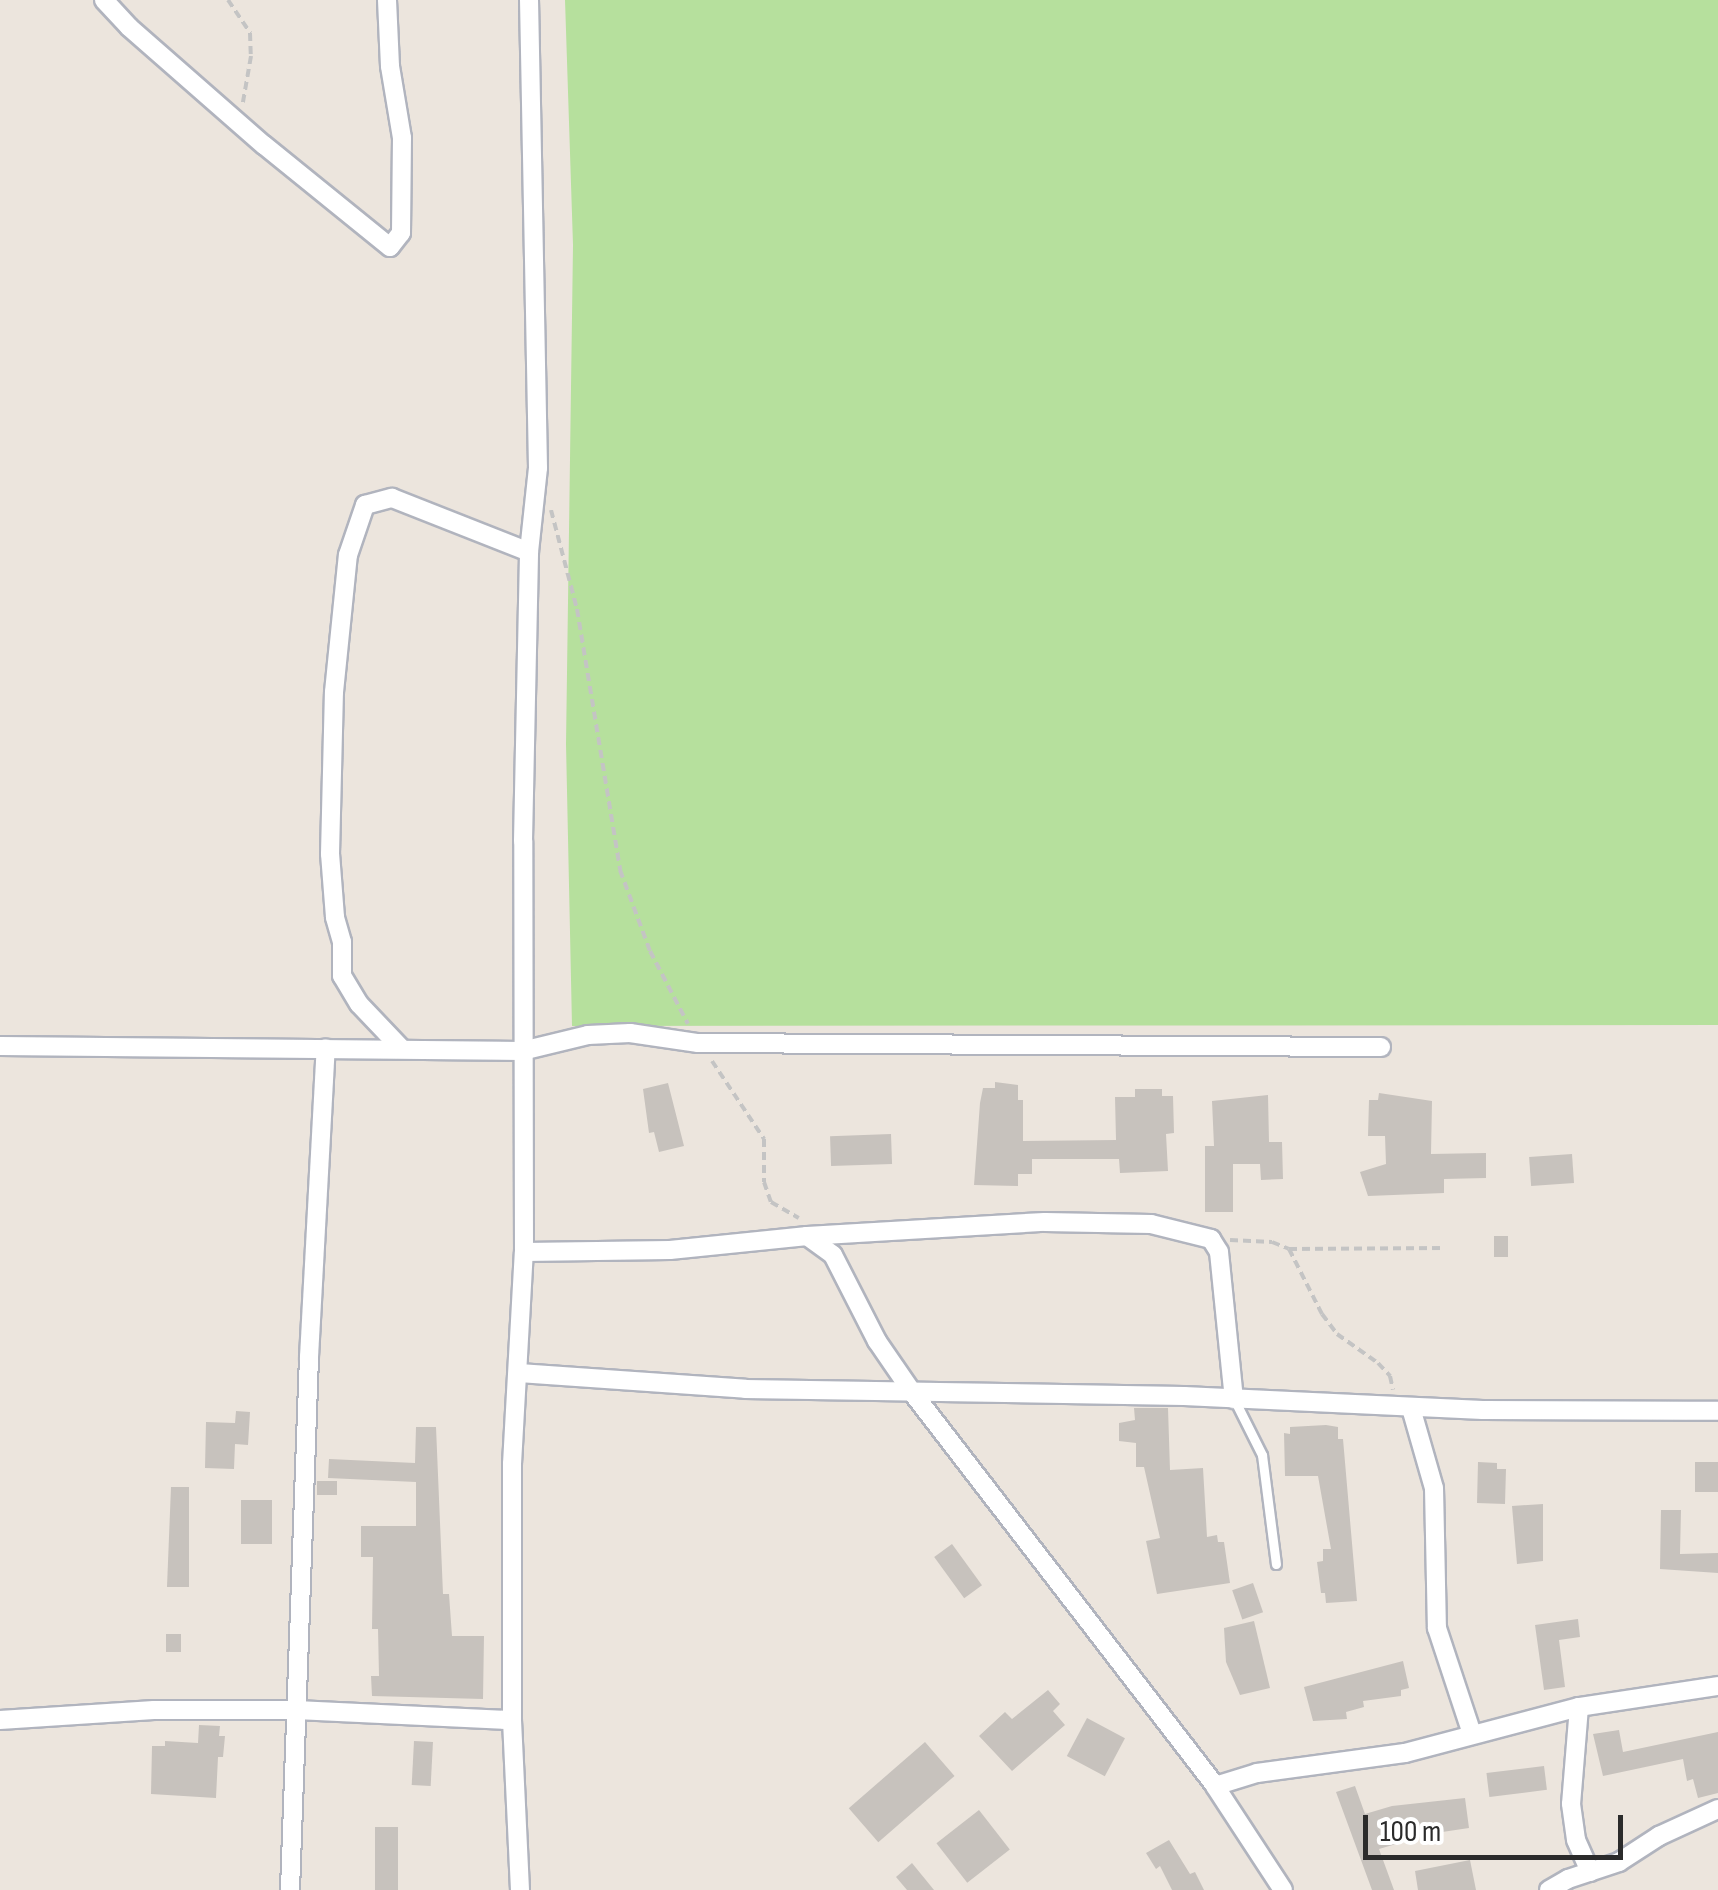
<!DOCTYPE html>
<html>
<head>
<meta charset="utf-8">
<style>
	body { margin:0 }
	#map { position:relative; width:1718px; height:1890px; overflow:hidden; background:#ece5dd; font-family:"Sofia Sans Condensed",sans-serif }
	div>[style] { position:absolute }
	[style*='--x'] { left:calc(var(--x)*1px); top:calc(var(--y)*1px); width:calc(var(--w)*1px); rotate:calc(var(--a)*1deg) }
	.green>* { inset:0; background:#b6e09d }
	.building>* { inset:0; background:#c7c2bd; transform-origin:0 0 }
	.path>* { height:4px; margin-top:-2px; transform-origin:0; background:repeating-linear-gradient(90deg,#c4c4c4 0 8px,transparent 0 13px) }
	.roads { filter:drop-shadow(2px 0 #b1b4be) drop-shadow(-2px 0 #b1b4be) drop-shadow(0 2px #b1b4be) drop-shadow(0 -2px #b1b4be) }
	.service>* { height:9px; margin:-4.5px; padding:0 4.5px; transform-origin:4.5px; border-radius:4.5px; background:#fff }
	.minor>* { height:18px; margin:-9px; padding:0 9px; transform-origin:9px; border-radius:9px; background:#fff }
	span { translate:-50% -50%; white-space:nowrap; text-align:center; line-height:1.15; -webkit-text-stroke:8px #fff; paint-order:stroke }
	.scale { position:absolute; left:1363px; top:1815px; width:260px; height:45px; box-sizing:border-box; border:5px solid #2b2b2b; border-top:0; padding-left:12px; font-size:30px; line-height:35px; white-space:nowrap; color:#2b2b2b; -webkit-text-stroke:8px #fff; paint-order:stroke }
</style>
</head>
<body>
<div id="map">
	<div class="green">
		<div style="clip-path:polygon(565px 0,1718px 0,1718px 1025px,572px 1026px,566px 744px,573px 245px)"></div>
	</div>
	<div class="building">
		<div style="clip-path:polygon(995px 1082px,1018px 1085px,1018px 1100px,1023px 1100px,1023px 1141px,1116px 1140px,1115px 1097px,1135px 1097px,1135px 1089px,1162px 1089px,1162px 1096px,1173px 1096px,1174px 1133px,1166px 1134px,1168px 1171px,1120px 1173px,1119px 1159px,1032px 1159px,1032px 1174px,1018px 1174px,1018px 1186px,974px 1185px,980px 1103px,983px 1088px,995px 1088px)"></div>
		<div style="clip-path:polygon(668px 1083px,684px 1146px,659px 1152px,654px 1132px,649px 1133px,643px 1089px)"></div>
		<div style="clip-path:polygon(1379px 1093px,1432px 1101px,1431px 1154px,1486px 1153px,1486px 1178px,1444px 1179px,1444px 1193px,1368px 1196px,1360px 1172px,1386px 1164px,1385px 1136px,1368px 1136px,1369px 1100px,1378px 1100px)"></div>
		<div style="clip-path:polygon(1268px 1095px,1269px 1142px,1282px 1142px,1283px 1179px,1261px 1180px,1260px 1164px,1233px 1164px,1233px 1212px,1205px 1212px,1205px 1146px,1214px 1146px,1212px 1101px)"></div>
		<div style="left:891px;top:1134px;width:30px;height:61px;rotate:88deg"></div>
		<div style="left:1572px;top:1154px;width:29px;height:43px;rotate:86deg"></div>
		<div style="left:1494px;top:1236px;width:14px;height:21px"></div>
		<div style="clip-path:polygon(1134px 1408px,1168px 1408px,1170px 1470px,1203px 1468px,1207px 1537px,1217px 1535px,1218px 1542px,1224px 1542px,1230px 1583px,1157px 1594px,1146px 1541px,1160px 1538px,1144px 1467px,1136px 1467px,1136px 1443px,1119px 1441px,1119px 1423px,1135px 1420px)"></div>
		<div style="clip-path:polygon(236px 1411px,250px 1412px,248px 1445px,235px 1444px,234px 1469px,205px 1468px,206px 1422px,235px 1423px)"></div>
		<div style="clip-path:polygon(1326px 1425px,1338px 1427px,1338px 1439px,1343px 1439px,1357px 1601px,1326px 1603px,1325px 1593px,1321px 1593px,1317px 1562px,1323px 1561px,1323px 1549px,1331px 1549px,1318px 1476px,1285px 1476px,1284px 1433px,1290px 1434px,1290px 1427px)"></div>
		<div style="clip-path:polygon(416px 1427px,436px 1427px,443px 1594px,449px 1594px,452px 1636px,484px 1636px,483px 1699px,372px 1696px,371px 1676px,379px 1676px,378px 1629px,372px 1629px,373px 1557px,361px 1557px,361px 1526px,416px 1526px,416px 1482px,328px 1478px,329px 1459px,415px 1463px)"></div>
		<div style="clip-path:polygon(1478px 1462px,1497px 1463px,1497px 1469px,1506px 1469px,1505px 1504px,1477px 1503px)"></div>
		<div style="left:1695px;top:1462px;width:23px;height:30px"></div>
		<div style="left:317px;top:1481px;width:20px;height:14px"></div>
		<div style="clip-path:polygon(171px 1487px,189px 1487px,189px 1587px,167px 1587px)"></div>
		<div style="left:241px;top:1500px;width:31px;height:44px"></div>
		<div style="clip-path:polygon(1543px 1504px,1543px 1561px,1517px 1564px,1512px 1506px)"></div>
		<div style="clip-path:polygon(1661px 1510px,1681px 1510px,1680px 1554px,1718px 1553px,1718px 1573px,1660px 1569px)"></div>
		<div style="left:952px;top:1544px;width:51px;height:22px;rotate:54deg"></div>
		<div style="left:1253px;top:1583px;width:31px;height:22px;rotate:71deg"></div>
		<div style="clip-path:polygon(1578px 1619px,1580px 1637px,1559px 1640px,1565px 1687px,1544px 1690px,1535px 1625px)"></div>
		<div style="clip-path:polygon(1254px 1621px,1270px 1688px,1240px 1695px,1226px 1662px,1224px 1628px)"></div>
		<div style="left:166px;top:1634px;width:15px;height:18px"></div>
		<div style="clip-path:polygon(1403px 1661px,1409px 1688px,1401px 1690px,1401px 1696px,1363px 1701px,1364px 1707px,1346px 1712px,1347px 1719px,1313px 1721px,1304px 1687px)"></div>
		<div style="clip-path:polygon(1048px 1690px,1060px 1704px,1053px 1711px,1065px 1725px,1012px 1771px,979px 1736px,1005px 1712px,1012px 1719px)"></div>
		<div style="left:1087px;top:1718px;width:43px;height:43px;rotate:28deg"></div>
		<div style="clip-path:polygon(199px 1725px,220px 1726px,219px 1736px,225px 1736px,223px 1757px,218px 1757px,216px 1798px,151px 1794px,152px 1746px,165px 1746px,165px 1741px,198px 1743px)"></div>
		<div style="clip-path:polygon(1619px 1730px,1623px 1752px,1718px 1732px,1718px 1793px,1698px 1798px,1693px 1779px,1687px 1781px,1683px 1759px,1603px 1776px,1593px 1734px)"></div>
		<div style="left:414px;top:1741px;width:19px;height:44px;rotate:3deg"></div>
		<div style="left:925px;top:1742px;width:45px;height:101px;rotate:49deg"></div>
		<div style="left:1544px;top:1766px;width:24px;height:58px;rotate:83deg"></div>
		<div style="clip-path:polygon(1355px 1786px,1365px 1814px,1392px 1806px,1465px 1798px,1469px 1828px,1402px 1838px,1403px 1842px,1379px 1849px,1394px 1890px,1372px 1890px,1336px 1792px)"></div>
		<div style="left:979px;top:1810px;width:50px;height:54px;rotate:52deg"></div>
		<div style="left:375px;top:1827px;width:23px;height:63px"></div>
		<div style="clip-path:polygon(1169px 1840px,1190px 1874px,1195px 1872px,1204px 1890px,1172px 1890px,1160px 1866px,1156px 1869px,1146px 1853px)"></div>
		<div style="clip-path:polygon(1470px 1860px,1476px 1890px,1418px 1890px,1415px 1871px)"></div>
		<div style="clip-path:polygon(912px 1863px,934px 1890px,907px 1890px,896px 1877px)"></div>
	</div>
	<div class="path">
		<div style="--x:228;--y:0;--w:40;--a:56"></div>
		<div style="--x:250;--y:33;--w:23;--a:88"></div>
		<div style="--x:251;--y:56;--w:47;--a:99.9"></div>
		<div style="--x:551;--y:510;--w:102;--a:75.3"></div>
		<div style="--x:577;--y:609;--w:265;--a:80.6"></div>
		<div style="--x:620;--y:870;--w:86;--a:69.7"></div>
		<div style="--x:650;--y:951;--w:82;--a:62.5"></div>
		<div style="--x:712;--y:1061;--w:94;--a:56.3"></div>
		<div style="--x:764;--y:1139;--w:43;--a:90"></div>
		<div style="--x:764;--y:1182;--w:21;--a:71"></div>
		<div style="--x:771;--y:1202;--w:32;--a:30"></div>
		<div style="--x:1230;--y:1240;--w:42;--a:2.7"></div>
		<div style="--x:1272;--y:1242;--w:18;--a:22"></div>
		<div style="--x:1289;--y:1249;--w:73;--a:63.1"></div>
		<div style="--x:1322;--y:1314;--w:25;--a:53"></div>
		<div style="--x:1337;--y:1334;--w:50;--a:35.3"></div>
		<div style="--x:1378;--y:1363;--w:18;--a:47"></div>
		<div style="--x:1390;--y:1376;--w:14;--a:78"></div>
		<div style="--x:1289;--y:1249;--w:155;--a:-0.4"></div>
	</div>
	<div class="roads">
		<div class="service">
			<div style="--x:1234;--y:1399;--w:63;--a:63.4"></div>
			<div style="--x:1262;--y:1455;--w:110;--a:82.7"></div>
		</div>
		<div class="minor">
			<div style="--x:104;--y:0;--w:37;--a:47"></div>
			<div style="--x:129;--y:27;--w:179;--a:41.2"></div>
			<div style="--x:264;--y:145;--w:162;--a:39"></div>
			<div style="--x:390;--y:247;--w:18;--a:-52"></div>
			<div style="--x:401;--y:233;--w:95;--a:-89.4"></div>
			<div style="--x:402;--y:138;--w:73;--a:-99.5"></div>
			<div style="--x:390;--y:66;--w:66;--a:-92.6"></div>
			<div style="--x:0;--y:1046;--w:522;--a:0.55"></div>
			<div style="--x:522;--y:1051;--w:68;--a:-13.6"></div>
			<div style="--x:588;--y:1035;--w:42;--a:-2.7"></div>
			<div style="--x:630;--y:1033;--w:69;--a:8.4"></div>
			<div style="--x:698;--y:1043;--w:683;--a:0.34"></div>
			<div style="--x:400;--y:1047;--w:59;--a:-133.6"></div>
			<div style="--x:359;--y:1004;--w:33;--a:-121"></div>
			<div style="--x:342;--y:976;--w:34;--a:-90"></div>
			<div style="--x:342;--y:942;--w:26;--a:-106"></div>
			<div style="--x:335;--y:917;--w:63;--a:-94.5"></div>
			<div style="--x:330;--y:854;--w:162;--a:-88.6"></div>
			<div style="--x:334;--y:692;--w:138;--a:-84.2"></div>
			<div style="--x:348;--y:555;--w:53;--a:-71.2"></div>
			<div style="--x:365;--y:505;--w:28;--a:-15"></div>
			<div style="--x:392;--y:498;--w:147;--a:21.5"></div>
			<div style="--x:807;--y:1236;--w:32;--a:36"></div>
			<div style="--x:833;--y:1255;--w:97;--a:62.9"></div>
			<div style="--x:877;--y:1341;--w:62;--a:55.5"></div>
			<div style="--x:912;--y:1392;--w:497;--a:52.4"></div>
			<div style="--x:1215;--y:1786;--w:124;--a:56.8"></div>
			<div style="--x:524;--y:1252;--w:146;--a:-0.8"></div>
			<div style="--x:670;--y:1250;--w:138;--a:-5.8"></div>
			<div style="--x:807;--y:1236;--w:238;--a:-3.4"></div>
			<div style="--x:1045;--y:1222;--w:106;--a:1.1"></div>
			<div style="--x:1151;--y:1224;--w:62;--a:14"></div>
			<div style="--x:1211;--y:1239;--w:15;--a:58"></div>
			<div style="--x:1219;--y:1252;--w:148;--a:84.2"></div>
			<div style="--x:519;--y:1373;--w:227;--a:4"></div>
			<div style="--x:745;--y:1389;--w:439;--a:0.9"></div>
			<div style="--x:1184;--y:1396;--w:299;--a:2.7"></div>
			<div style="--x:1483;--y:1410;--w:235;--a:0.2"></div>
			<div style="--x:1411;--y:1408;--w:83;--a:74"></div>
			<div style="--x:1434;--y:1488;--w:140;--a:88.8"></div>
			<div style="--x:1437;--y:1628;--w:112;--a:71.7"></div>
			<div style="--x:1579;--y:1707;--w:97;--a:94.7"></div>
			<div style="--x:1571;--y:1804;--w:36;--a:82"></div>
			<div style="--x:1576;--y:1840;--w:35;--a:66"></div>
			<div style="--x:0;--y:1720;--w:154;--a:-3.7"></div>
			<div style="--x:154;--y:1710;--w:142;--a:0"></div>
			<div style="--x:296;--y:1710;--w:216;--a:2.7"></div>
			<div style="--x:1215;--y:1786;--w:44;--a:-17.2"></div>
			<div style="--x:1257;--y:1773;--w:149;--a:-7.7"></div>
			<div style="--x:1405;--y:1753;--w:180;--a:-14.8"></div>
			<div style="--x:1579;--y:1707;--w:141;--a:-8.6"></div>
			<div style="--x:290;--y:1890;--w:533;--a:-87.96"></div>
			<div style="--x:309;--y:1357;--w:309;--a:-86.9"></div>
			<div style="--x:520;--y:1890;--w:170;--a:-92.7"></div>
			<div style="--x:512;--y:1720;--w:256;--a:-90"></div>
			<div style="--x:512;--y:1464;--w:212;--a:-86.8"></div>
			<div style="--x:524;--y:1252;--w:411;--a:-90.1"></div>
			<div style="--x:523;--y:841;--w:289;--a:-88.8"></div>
			<div style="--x:529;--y:552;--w:84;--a:-83.9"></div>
			<div style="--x:538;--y:468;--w:468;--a:-91.1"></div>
			<div style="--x:1549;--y:1890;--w:22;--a:-30"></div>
			<div style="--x:1568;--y:1879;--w:54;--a:-18.4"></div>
			<div style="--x:1619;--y:1862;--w:48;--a:-33"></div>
			<div style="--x:1659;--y:1836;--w:65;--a:-24.6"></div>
		</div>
	</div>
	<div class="scale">100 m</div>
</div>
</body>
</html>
